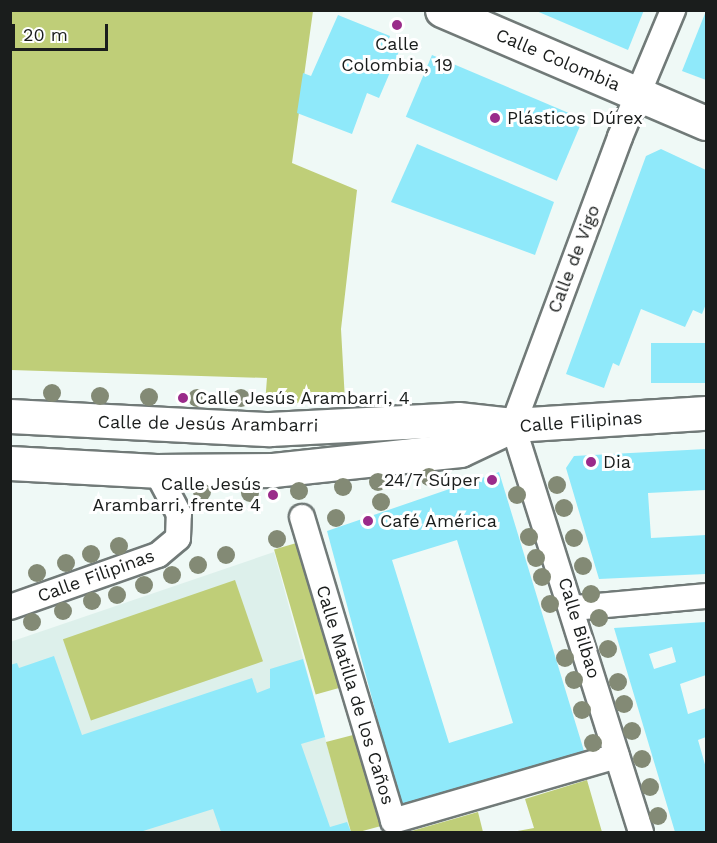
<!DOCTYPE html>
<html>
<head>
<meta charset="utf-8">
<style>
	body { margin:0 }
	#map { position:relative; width:717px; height:843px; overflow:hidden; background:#eff9f6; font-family:"Work Sans",sans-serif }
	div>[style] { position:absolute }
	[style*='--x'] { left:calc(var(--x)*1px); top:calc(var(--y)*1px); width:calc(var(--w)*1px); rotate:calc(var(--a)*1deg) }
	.built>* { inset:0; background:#ddf0eb }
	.green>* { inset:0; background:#bfce78; transform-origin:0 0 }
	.building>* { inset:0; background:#8fe9fa; transform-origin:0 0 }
	.roads { filter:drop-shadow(2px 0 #717a78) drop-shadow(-2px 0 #717a78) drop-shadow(0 2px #717a78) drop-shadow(0 -2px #717a78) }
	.street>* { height:24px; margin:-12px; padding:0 12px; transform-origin:12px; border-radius:12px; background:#fff }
	.secondary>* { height:33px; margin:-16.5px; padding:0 16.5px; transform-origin:16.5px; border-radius:16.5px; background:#fff }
	.primary>* { height:33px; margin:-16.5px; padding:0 16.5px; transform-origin:16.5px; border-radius:16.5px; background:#fff }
	.trees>* { width:18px; height:18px; margin:-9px; border-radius:50%; background:#838a75 }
	.dots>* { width:16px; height:16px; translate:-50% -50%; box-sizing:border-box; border:3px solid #fff; border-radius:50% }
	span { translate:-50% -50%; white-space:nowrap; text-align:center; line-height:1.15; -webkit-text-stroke:6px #fff; paint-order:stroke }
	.poi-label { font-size:18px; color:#1a1d1c }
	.left { translate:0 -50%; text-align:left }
	.right { translate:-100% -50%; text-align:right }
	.street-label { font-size:18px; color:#1a1d1c }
	.frame { position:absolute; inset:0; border:12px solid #1a1d1c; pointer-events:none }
	.scale { position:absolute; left:12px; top:24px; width:96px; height:27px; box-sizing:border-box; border:3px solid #1a1d1c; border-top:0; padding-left:8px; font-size:18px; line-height:21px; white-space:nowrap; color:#1a1d1c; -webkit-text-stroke:4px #fff; paint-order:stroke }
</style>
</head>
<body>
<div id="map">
	<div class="built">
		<div style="clip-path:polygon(274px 552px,351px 832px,11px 832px,10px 642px)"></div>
	</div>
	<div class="green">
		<div style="clip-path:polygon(11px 11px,313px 11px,292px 163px,357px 190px,341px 329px,345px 401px,265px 404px,267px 378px,11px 370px)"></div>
		<div style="left:300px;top:542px;width:151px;height:27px;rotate:74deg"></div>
		<div style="left:235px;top:580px;width:86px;height:182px;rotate:71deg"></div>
		<div style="clip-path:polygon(353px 735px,381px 826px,359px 832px,351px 832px,326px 742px)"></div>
		<div style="clip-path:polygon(587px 780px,602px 832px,512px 832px,534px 828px,525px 799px)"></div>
		<div style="clip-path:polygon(478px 812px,483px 832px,408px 832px)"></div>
	</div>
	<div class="building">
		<div style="clip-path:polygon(534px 10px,644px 10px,628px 50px)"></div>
		<div style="clip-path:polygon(706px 11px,706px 80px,682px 71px)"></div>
		<div style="clip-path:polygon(338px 15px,390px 36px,387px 44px,400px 49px,379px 98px,367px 93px,352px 134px,297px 113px,303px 73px,311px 76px)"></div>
		<div style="left:432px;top:55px;width:164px;height:67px;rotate:23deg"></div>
		<div style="clip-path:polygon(417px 144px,554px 202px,535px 255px,391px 202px)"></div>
		<div style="clip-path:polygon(661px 149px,706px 170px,706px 304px,702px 314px,693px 310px,685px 327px,641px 309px,619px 366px,613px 363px,604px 388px,566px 374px,646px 156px)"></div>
		<div style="left:706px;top:343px;width:40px;height:55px;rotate:90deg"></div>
		<div style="clip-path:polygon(706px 449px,706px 490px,648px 493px,651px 538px,706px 535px,706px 574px,599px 579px,566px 468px,574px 456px)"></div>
		<div style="clip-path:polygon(evenodd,499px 472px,584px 751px,401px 806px,327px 531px,499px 472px,457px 540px,513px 723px,449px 743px,392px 560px,457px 540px)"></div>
		<div style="clip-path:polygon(evenodd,706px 622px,706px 675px,680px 684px,688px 714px,706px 708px,706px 737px,698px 740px,706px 768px,706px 832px,675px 832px,614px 628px,706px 622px,672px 647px,676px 662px,654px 669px,649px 654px,672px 647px)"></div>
		<div style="clip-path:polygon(54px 656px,82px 735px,252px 678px,257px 693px,270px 688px,270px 669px,303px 659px,325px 737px,301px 744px,330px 827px,347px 822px,351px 832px,221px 832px,213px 809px,140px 832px,10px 832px,10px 665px,17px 663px,19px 668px)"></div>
	</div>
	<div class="roads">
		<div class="street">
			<div style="--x:302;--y:517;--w:317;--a:73.3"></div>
			<div style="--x:393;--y:821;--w:233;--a:-16.2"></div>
			<div style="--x:10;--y:607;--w:157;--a:-19.4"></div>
			<div style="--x:158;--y:555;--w:26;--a:-40"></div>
			<div style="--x:178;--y:538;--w:24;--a:-88"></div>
			<div style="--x:179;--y:514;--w:49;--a:-118.1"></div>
			<div style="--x:574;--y:608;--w:133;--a:-5.2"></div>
			<div style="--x:641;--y:832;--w:427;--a:-107.5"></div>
			<div style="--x:513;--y:425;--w:307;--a:-69.6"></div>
			<div style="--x:620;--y:137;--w:138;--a:-67.3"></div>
		</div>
		<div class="secondary">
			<div style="--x:10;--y:416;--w:260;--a:2.9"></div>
			<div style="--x:270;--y:429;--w:188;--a:-3"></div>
			<div style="--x:458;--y:419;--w:55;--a:6.2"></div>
			<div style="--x:10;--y:463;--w:146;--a:3.1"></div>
			<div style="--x:156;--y:471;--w:117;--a:-0.5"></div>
			<div style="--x:273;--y:470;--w:188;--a:-6.1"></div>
			<div style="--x:460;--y:450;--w:59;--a:-25.3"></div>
			<div style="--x:513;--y:425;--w:193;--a:-3.6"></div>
		</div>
		<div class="primary">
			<div style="--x:442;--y:10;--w:287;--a:23.2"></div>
		</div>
	</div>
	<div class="trees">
		<div style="left:52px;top:393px"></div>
		<div style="left:100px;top:396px"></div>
		<div style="left:149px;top:397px"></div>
		<div style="left:197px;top:398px"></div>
		<div style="left:241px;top:398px"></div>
		<div style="left:429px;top:477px"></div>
		<div style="left:378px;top:482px"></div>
		<div style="left:557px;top:485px"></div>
		<div style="left:343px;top:487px"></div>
		<div style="left:299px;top:491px"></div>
		<div style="left:202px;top:492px"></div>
		<div style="left:250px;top:493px"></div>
		<div style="left:517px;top:495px"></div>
		<div style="left:381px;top:502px"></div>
		<div style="left:564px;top:508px"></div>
		<div style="left:336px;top:518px"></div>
		<div style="left:529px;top:537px"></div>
		<div style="left:574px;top:538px"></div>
		<div style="left:277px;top:539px"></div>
		<div style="left:119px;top:546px"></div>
		<div style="left:91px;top:554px"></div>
		<div style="left:226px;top:555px"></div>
		<div style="left:536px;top:558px"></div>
		<div style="left:66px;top:563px"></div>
		<div style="left:198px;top:565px"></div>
		<div style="left:583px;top:566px"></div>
		<div style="left:37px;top:573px"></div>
		<div style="left:172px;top:575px"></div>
		<div style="left:542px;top:577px"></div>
		<div style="left:144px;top:585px"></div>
		<div style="left:591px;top:594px"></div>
		<div style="left:117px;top:595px"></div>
		<div style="left:92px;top:601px"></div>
		<div style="left:550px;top:604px"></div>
		<div style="left:63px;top:611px"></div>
		<div style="left:599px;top:618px"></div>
		<div style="left:32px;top:622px"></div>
		<div style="left:608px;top:649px"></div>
		<div style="left:565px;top:658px"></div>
		<div style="left:574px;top:680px"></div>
		<div style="left:618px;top:682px"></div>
		<div style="left:624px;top:704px"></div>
		<div style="left:582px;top:710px"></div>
		<div style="left:632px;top:731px"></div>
		<div style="left:593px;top:743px"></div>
		<div style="left:642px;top:759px"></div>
		<div style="left:650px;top:787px"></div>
		<div style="left:658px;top:816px"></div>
	</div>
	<div class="dots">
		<div style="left:397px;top:25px;background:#9a2b8a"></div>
		<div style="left:495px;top:118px;background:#9a2b8a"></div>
		<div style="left:183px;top:398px;background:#9a2b8a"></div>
		<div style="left:591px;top:462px;background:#9a2b8a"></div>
		<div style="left:492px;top:480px;background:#9a2b8a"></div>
		<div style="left:273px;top:495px;background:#9a2b8a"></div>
		<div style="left:368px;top:521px;background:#9a2b8a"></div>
	</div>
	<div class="poi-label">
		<span style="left:397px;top:55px">Calle<br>Colombia, 19</span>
		<span class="left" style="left:507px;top:118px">Plásticos Dúrex</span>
		<span class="left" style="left:195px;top:398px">Calle Jesús Arambarri, 4</span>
		<span class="left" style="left:603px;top:462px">Dia</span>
		<span class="right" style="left:480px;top:480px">24/7 Súper</span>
		<span class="right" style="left:261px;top:495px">Calle Jesús<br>Arambarri, frente 4</span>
		<span class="left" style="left:380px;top:521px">Café América</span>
	</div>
	<div class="street-label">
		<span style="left:558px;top:60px;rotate:23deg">Calle Colombia</span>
		<span style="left:574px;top:259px;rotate:-69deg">Calle de Vigo</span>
		<span style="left:581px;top:422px;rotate:-4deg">Calle Filipinas</span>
		<span style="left:208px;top:424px;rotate:1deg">Calle de Jesús Arambarri</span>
		<span style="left:96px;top:576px;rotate:-20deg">Calle Filipinas</span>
		<span style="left:579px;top:628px;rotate:73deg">Calle Bilbao</span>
		<span style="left:355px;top:695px;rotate:73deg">Calle Matilla de los Caños</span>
	</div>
	<div class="frame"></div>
	<div class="scale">20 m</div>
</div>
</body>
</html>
